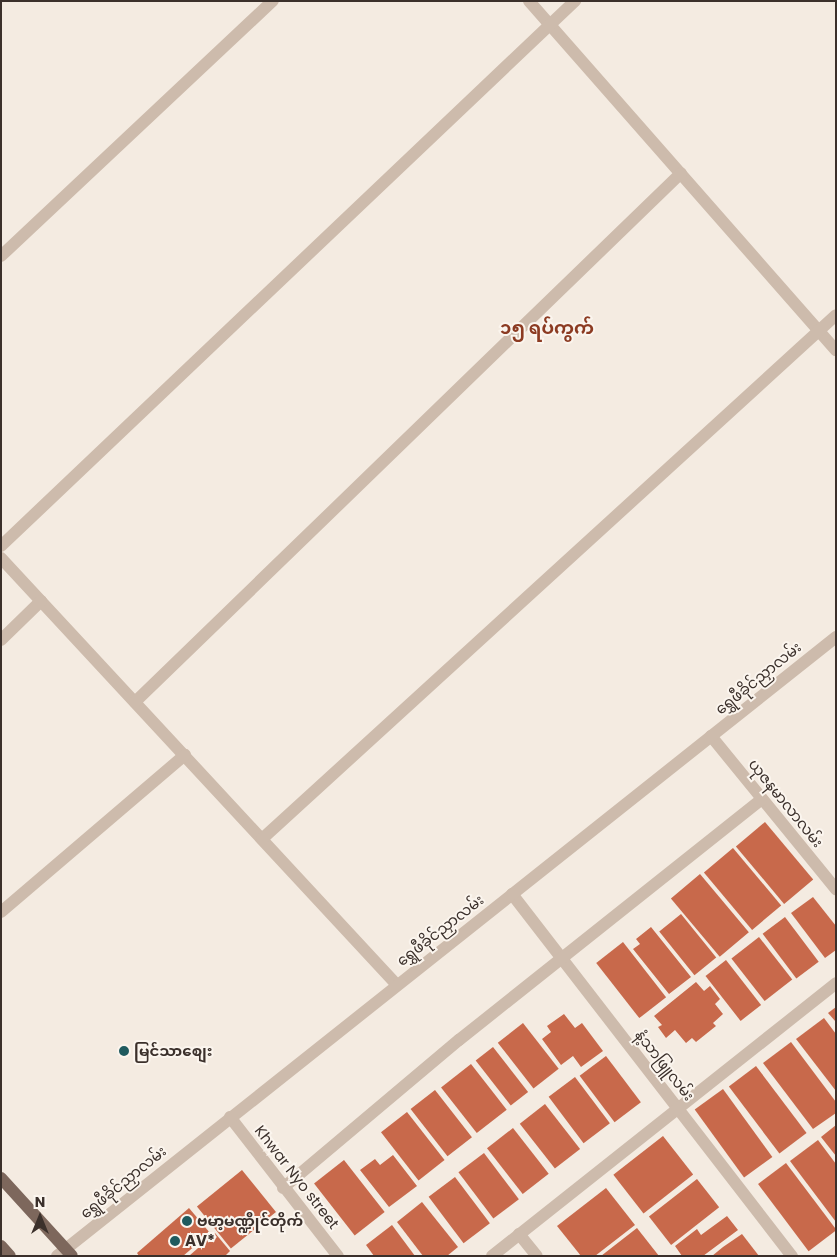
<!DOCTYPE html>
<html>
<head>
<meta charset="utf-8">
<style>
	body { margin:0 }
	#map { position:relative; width:837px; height:1257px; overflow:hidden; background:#f4ebe1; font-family:Poppins,"Noto Sans Myanmar",sans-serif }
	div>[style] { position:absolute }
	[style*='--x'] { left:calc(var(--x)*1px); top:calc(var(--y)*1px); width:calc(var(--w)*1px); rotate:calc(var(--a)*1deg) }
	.building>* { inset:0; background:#c8694b; transform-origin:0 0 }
	.minor>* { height:12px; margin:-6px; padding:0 6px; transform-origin:6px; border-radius:6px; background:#cdbbac }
	.tertiary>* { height:12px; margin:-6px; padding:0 6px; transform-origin:6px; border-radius:6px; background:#cdbbac }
	.primary>* { height:12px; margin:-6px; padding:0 6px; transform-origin:6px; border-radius:6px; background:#7d675c }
	.dots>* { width:14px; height:14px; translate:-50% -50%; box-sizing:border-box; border:2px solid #fbf5ee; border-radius:50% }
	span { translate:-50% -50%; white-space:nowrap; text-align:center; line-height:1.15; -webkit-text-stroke:4px #fbf5ee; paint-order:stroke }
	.street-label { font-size:15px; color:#3b302b }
	.poi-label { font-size:15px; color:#3b302b; font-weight:700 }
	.left { translate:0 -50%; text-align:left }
	.quarter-label { font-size:18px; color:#8c3b22; font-weight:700 }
	.frame { position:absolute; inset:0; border:2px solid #3b302b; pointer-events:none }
	.north { position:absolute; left:15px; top:1192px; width:50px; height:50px; -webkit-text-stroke:4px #fbf5ee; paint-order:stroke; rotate:0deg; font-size:14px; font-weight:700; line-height:20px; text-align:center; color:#3b302b }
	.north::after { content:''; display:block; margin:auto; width:18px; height:22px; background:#3b302b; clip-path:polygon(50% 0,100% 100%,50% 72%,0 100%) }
</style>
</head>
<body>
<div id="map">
	<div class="building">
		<div style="left:765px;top:822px;width:75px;height:38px;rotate:50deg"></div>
		<div style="left:733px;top:848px;width:75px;height:38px;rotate:50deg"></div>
		<div style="left:700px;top:874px;width:76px;height:38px;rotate:50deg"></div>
		<div style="clip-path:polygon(813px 897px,836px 926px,836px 950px,825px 958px,791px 913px)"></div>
		<div style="left:681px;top:914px;width:56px;height:28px;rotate:51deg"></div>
		<div style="left:785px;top:917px;width:56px;height:28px;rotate:53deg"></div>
		<div style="clip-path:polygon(651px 927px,691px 977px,669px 994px,633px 949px,640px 944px,636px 939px)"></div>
		<div style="left:759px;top:937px;width:54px;height:35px;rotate:52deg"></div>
		<div style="left:623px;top:942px;width:70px;height:34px;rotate:52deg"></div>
		<div style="left:726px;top:960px;width:57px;height:26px;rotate:52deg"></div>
		<div style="clip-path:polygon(696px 982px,704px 991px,710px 986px,720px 999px,715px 1004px,723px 1014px,713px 1023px,716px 1026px,696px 1042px,692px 1038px,686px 1043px,675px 1030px,666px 1038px,658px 1027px,662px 1025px,654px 1016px)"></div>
		<div style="clip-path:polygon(836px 1007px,836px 1022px,828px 1013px)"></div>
		<div style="clip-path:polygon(564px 1014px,575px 1028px,582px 1023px,603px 1051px,581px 1067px,573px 1056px,561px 1065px,542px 1039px,551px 1032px,547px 1026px)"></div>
		<div style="clip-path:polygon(824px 1018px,836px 1034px,836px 1091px,796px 1039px)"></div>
		<div style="left:523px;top:1023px;width:58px;height:32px;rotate:52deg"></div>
		<div style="clip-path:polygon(791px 1042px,836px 1102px,836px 1113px,813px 1129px,763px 1063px)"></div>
		<div style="left:493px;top:1047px;width:57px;height:22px;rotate:52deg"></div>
		<div style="left:606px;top:1056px;width:58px;height:33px;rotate:53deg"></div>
		<div style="left:471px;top:1064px;width:58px;height:38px;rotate:52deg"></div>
		<div style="left:756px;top:1066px;width:84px;height:34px;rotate:53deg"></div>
		<div style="left:575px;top:1077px;width:58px;height:33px;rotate:53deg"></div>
		<div style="left:723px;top:1089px;width:84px;height:35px;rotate:54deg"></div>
		<div style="left:435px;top:1090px;width:60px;height:31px;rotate:52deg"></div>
		<div style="left:545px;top:1104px;width:57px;height:32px;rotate:52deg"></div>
		<div style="left:407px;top:1112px;width:61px;height:33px;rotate:52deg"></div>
		<div style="clip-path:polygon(836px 1125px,836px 1156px,821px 1137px)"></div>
		<div style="left:513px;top:1128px;width:58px;height:33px;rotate:52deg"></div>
		<div style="left:663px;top:1136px;width:49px;height:63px;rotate:52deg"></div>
		<div style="clip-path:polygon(818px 1140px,836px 1164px,836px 1222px,790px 1161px)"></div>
		<div style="left:484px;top:1153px;width:58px;height:32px;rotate:53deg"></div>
		<div style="clip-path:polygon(393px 1155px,417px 1186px,389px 1207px,360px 1170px,375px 1159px,380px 1165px)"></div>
		<div style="left:344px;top:1160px;width:66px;height:38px;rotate:52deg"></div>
		<div style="left:786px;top:1163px;width:84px;height:35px;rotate:53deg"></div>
		<div style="left:242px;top:1170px;width:54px;height:58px;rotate:51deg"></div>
		<div style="left:455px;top:1177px;width:58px;height:33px;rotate:53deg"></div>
		<div style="left:697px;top:1179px;width:36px;height:61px;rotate:52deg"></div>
		<div style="clip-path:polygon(606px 1188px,635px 1225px,595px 1256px,581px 1256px,557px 1226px)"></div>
		<div style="clip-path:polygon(422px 1202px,458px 1247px,447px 1256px,423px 1256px,397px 1222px)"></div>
		<div style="clip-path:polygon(189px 1208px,210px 1233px,183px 1256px,139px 1256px,137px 1253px)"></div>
		<div style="clip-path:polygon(727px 1216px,738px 1230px,703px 1256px,682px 1256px,675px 1246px,697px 1229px,701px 1235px)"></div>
		<div style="clip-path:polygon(392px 1225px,415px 1256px,374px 1256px,366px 1245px)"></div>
		<div style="clip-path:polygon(637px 1228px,659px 1256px,601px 1256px)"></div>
		<div style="clip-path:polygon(215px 1233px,230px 1251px,225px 1256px,189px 1256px)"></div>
		<div style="clip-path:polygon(742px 1234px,759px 1256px,712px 1256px,723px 1247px)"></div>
	</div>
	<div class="minor">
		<div style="--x:529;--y:1;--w:465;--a:48.7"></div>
		<div style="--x:1;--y:256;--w:373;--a:-43.2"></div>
		<div style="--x:1;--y:546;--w:792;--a:-43.52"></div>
		<div style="--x:1;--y:558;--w:582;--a:47.16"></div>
		<div style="--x:1;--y:640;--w:56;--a:-44.3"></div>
		<div style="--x:135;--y:702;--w:760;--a:-44.09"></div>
		<div style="--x:711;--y:736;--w:198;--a:50.8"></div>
		<div style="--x:262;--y:839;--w:777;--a:-42.39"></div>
		<div style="--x:512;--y:894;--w:458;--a:52.3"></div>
		<div style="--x:1;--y:912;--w:242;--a:-40.5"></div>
		<div style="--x:230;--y:1117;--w:176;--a:52.2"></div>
		<div style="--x:283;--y:1188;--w:230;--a:-40.1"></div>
		<div style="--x:459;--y:1040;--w:386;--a:-38.5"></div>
		<div style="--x:519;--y:1234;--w:28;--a:51"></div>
		<div style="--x:492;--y:1256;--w:439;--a:-38.4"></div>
	</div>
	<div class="tertiary">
		<div style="--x:57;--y:1256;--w:995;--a:-38.47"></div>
	</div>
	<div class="primary">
		<div style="--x:1;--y:1178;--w:105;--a:47.7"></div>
		<div style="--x:1;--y:1246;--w:13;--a:48"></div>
	</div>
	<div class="dots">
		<div style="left:124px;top:1051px;background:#1f5a5e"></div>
		<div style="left:187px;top:1221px;background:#1f5a5e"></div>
		<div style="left:175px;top:1241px;background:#1f5a5e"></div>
	</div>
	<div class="street-label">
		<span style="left:758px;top:678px;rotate:-39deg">ရွှေဖီခိုင်ညှာလမ်း</span>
		<span style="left:786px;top:803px;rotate:51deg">ယုဇနမာလာလမ်း</span>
		<span style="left:440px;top:930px;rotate:-38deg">ရွှေဖီခိုင်ညှာလမ်း</span>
		<span style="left:665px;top:1065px;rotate:52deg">နံ့သာဖြူလမ်း</span>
		<span style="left:297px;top:1177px;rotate:52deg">Khwar Nyo street</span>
		<span style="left:123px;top:1182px;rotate:-39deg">ရွှေဖီခိုင်ညှာလမ်း</span>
	</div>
	<div class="poi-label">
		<span class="left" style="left:134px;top:1051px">မြင်သာစျေး</span>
		<span class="left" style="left:197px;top:1221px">ဗမာ့မဏ္ဍိုင်တိုက်</span>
		<span class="left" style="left:185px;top:1241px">AV*</span>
	</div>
	<div class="quarter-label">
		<span style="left:547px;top:328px">၁၅ ရပ်ကွက်</span>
	</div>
	<div class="frame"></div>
	<div class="north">N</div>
</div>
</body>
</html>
